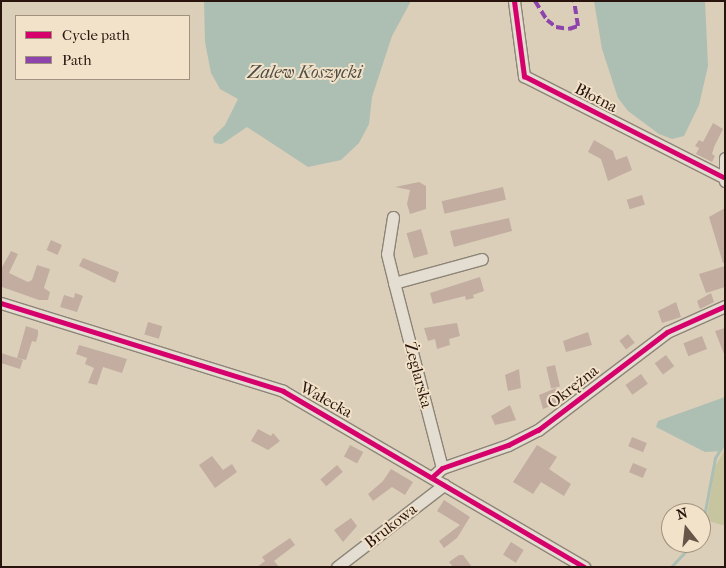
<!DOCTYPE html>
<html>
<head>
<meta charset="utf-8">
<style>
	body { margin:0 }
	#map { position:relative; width:726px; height:568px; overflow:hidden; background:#dbcfba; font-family:"IM FELL French Canon",serif }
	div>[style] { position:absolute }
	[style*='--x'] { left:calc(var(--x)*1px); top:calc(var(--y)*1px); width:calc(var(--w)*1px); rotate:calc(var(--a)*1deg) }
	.green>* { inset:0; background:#c7c59f }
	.water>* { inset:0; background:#adbeb3 }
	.stream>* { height:2.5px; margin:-1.25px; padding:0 1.25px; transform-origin:1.25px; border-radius:1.25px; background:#adbeb3 }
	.building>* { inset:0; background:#c2ada0; transform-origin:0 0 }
	.roads { filter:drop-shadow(1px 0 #8d8477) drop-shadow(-1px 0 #8d8477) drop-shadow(0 1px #8d8477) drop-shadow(0 -1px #8d8477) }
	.street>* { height:11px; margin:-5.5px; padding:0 5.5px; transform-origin:5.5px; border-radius:5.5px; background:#e3ddd2 }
	.quiet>* { height:4px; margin-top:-2px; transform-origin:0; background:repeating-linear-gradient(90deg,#8e44ad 0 8px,transparent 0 12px) }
	.cycleway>* { height:5px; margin:-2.5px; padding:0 2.5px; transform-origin:2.5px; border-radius:2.5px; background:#d6006c }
	span { translate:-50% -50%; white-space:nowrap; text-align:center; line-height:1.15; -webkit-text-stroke:4px #f1e2c9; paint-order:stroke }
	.street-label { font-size:16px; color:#28140d }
	.water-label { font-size:18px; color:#504d46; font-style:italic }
	.frame { position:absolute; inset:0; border:2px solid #28140d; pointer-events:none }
	.legend { position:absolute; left:15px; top:15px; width:175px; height:65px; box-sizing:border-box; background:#f1e2c9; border:1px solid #a1907e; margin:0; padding:6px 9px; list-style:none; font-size:15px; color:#28140d }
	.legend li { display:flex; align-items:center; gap:10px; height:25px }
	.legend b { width:25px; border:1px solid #a1907e }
	.north { position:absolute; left:661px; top:503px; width:50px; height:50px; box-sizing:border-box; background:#f1e2c9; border:1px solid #a1907e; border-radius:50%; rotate:344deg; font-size:14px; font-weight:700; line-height:20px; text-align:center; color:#28140d }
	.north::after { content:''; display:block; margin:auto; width:18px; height:22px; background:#67554a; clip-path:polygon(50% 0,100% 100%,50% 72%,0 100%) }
</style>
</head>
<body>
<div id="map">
	<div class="green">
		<div style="clip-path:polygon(725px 449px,725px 525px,722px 525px,709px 521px,707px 516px,715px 467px)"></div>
	</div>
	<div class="water">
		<div style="clip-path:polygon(411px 1px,392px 36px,372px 97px,369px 124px,359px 143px,341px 160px,308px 167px,247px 127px,222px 144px,214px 143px,213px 137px,225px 125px,238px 99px,220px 89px,211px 73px,205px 42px,204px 1px)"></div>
		<div style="clip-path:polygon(594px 1px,705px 1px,708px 66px,699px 105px,684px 136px,672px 139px,659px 134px,628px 111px,618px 98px,602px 49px)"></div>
		<div style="clip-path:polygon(725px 397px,725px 446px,722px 451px,705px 452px,656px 427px,658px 421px)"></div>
	</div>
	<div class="stream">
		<div style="--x:701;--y:533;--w:76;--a:-79.4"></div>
		<div style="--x:715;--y:458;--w:9;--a:-58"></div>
		<div style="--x:671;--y:567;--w:33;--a:-47"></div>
	</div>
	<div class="building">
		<div style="clip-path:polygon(713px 123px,723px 129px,714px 147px,712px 154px,715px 156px,712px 162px,696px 154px,699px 148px,695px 146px,699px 140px,703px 142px)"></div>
		<div style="clip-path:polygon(594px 140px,613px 151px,616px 160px,627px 156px,632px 170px,608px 181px,601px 159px,588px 152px)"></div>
		<div style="clip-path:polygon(419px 182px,426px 186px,426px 209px,410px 214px,407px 204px,410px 190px,395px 187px)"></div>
		<div style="left:503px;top:187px;width:13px;height:63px;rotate:77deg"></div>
		<div style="left:642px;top:195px;width:10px;height:16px;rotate:73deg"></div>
		<div style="clip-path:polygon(725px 208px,725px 263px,723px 263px,709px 217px)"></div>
		<div style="clip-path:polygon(509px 218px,512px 231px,454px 247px,450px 231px)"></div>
		<div style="left:421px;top:229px;width:26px;height:15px;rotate:74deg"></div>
		<div style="left:51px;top:240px;width:12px;height:11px;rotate:24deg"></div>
		<div style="clip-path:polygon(11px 251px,18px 254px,9px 273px,28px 282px,32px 280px,37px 265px,50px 269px,44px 288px,50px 292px,48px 300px,39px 300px,2px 287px,1px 290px,1px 269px)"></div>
		<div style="clip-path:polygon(83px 258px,119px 272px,115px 283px,79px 266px)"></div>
		<div style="clip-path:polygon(725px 266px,725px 287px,706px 293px,699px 274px)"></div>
		<div style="clip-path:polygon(480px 277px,484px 291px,473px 295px,474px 298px,466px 300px,465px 296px,433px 304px,430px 293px)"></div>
		<div style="clip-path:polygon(75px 293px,83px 296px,77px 312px,60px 307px,64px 295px,74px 298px)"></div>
		<div style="clip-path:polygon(711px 293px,714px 302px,700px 309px,697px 301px)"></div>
		<div style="clip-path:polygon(676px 302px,681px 317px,662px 323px,658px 311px)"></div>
		<div style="left:148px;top:322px;width:15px;height:13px;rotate:16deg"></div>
		<div style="clip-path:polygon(457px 323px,460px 336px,449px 339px,450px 345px,437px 349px,435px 339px,428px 341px,424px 328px)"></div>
		<div style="clip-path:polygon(26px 326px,38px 330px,38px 335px,36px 342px,32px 341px,26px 360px,17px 358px)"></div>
		<div style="clip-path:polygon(725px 328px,725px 354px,724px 354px,715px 331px)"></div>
		<div style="clip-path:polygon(588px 332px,592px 345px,566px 352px,563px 341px)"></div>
		<div style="left:628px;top:334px;width:11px;height:11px;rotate:52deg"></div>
		<div style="left:702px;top:336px;width:14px;height:20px;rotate:69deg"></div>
		<div style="clip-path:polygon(79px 345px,127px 359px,122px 373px,103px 367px,97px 385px,88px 383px,94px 368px,85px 364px,87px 358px,76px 354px)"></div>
		<div style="clip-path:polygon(1px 353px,23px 360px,20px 369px,1px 363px)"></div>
		<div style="left:666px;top:355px;width:14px;height:14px;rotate:54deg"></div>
		<div style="left:555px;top:365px;width:22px;height:9px;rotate:77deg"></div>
		<div style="clip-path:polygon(519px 369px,521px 388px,508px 391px,505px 375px)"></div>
		<div style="left:641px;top:374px;width:12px;height:19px;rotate:55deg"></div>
		<div style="clip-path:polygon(556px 388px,560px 402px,543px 409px,539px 395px)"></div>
		<div style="clip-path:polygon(510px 405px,516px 420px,495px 425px,491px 416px)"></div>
		<div style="clip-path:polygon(258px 429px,271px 436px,273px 433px,280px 441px,268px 450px,251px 441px)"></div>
		<div style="left:632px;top:437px;width:16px;height:10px;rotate:22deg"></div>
		<div style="left:350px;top:445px;width:15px;height:13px;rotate:28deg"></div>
		<div style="clip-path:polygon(537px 445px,557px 457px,549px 469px,571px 484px,564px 496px,541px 482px,533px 494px,513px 482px)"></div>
		<div style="clip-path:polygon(212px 456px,223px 470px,232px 464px,237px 472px,215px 488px,199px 465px)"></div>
		<div style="left:633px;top:463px;width:15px;height:10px;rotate:23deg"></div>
		<div style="left:337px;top:465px;width:9px;height:22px;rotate:49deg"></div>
		<div style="clip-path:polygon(391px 469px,413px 482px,405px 495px,392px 487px,373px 501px,368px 494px,383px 481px)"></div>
		<div style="clip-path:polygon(444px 500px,470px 517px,457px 538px,444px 548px,439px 541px,460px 525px,437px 511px)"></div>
		<div style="clip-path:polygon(351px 518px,357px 526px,343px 542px,334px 530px)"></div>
		<div style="clip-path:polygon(290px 538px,295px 545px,274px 561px,279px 567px,257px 567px,265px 561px,262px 557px)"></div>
		<div style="left:511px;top:542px;width:15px;height:15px;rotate:32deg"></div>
		<div style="clip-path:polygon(459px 555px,463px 555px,472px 567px,453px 567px,449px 562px)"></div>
	</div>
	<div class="roads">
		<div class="street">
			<div style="--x:514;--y:1;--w:76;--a:82.4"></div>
			<div style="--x:524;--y:76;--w:223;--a:26.9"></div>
			<div style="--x:725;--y:181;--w:23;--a:-90"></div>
			<div style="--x:393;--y:217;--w:37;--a:99"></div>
			<div style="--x:387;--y:254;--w:30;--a:76"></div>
			<div style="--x:1;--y:303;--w:295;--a:17.3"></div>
			<div style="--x:283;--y:391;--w:349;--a:30.3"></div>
			<div style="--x:442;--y:468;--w:191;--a:-104.5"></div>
			<div style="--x:394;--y:283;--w:91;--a:-15.3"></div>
			<div style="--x:432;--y:477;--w:13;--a:-42"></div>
			<div style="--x:442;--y:468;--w:70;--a:-19.2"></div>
			<div style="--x:508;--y:445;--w:34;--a:-27"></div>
			<div style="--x:538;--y:430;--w:162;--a:-37.2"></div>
			<div style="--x:667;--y:332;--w:64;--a:-24.1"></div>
			<div style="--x:337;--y:567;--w:135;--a:-37.5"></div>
		</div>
	</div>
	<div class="quiet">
		<div style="--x:535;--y:1;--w:22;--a:58"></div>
		<div style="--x:547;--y:20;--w:11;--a:38"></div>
		<div style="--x:556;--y:27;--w:13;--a:9"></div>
		<div style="--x:569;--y:29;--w:9;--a:-18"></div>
		<div style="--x:578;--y:26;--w:24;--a:-99"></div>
	</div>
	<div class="cycleway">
		<div style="--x:514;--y:1;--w:76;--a:82.4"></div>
		<div style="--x:524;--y:76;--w:223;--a:26.9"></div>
		<div style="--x:1;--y:303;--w:295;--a:17.3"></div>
		<div style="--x:283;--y:391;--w:349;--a:30.3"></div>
		<div style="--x:432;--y:477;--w:13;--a:-42"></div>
		<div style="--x:442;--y:468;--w:70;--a:-19.2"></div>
		<div style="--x:508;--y:445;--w:34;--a:-27"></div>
		<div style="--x:538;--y:430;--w:162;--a:-37.2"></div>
		<div style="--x:667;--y:332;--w:64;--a:-24.1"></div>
	</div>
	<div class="street-label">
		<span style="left:596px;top:98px;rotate:27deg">Błotna</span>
		<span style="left:418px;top:375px;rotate:75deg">Żeglarska</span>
		<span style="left:573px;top:387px;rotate:-38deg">Okrężna</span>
		<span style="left:326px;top:400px;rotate:29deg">Wałecka</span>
		<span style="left:391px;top:526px;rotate:-38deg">Brukowa</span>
	</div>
	<div class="water-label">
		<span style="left:305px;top:73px">Zalew Koszycki</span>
	</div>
	<div class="frame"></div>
	<ul class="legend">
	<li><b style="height:6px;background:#d6006c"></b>Cycle path</li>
	<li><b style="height:6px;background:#8e44ad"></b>Path</li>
	</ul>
	<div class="north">N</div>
</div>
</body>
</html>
